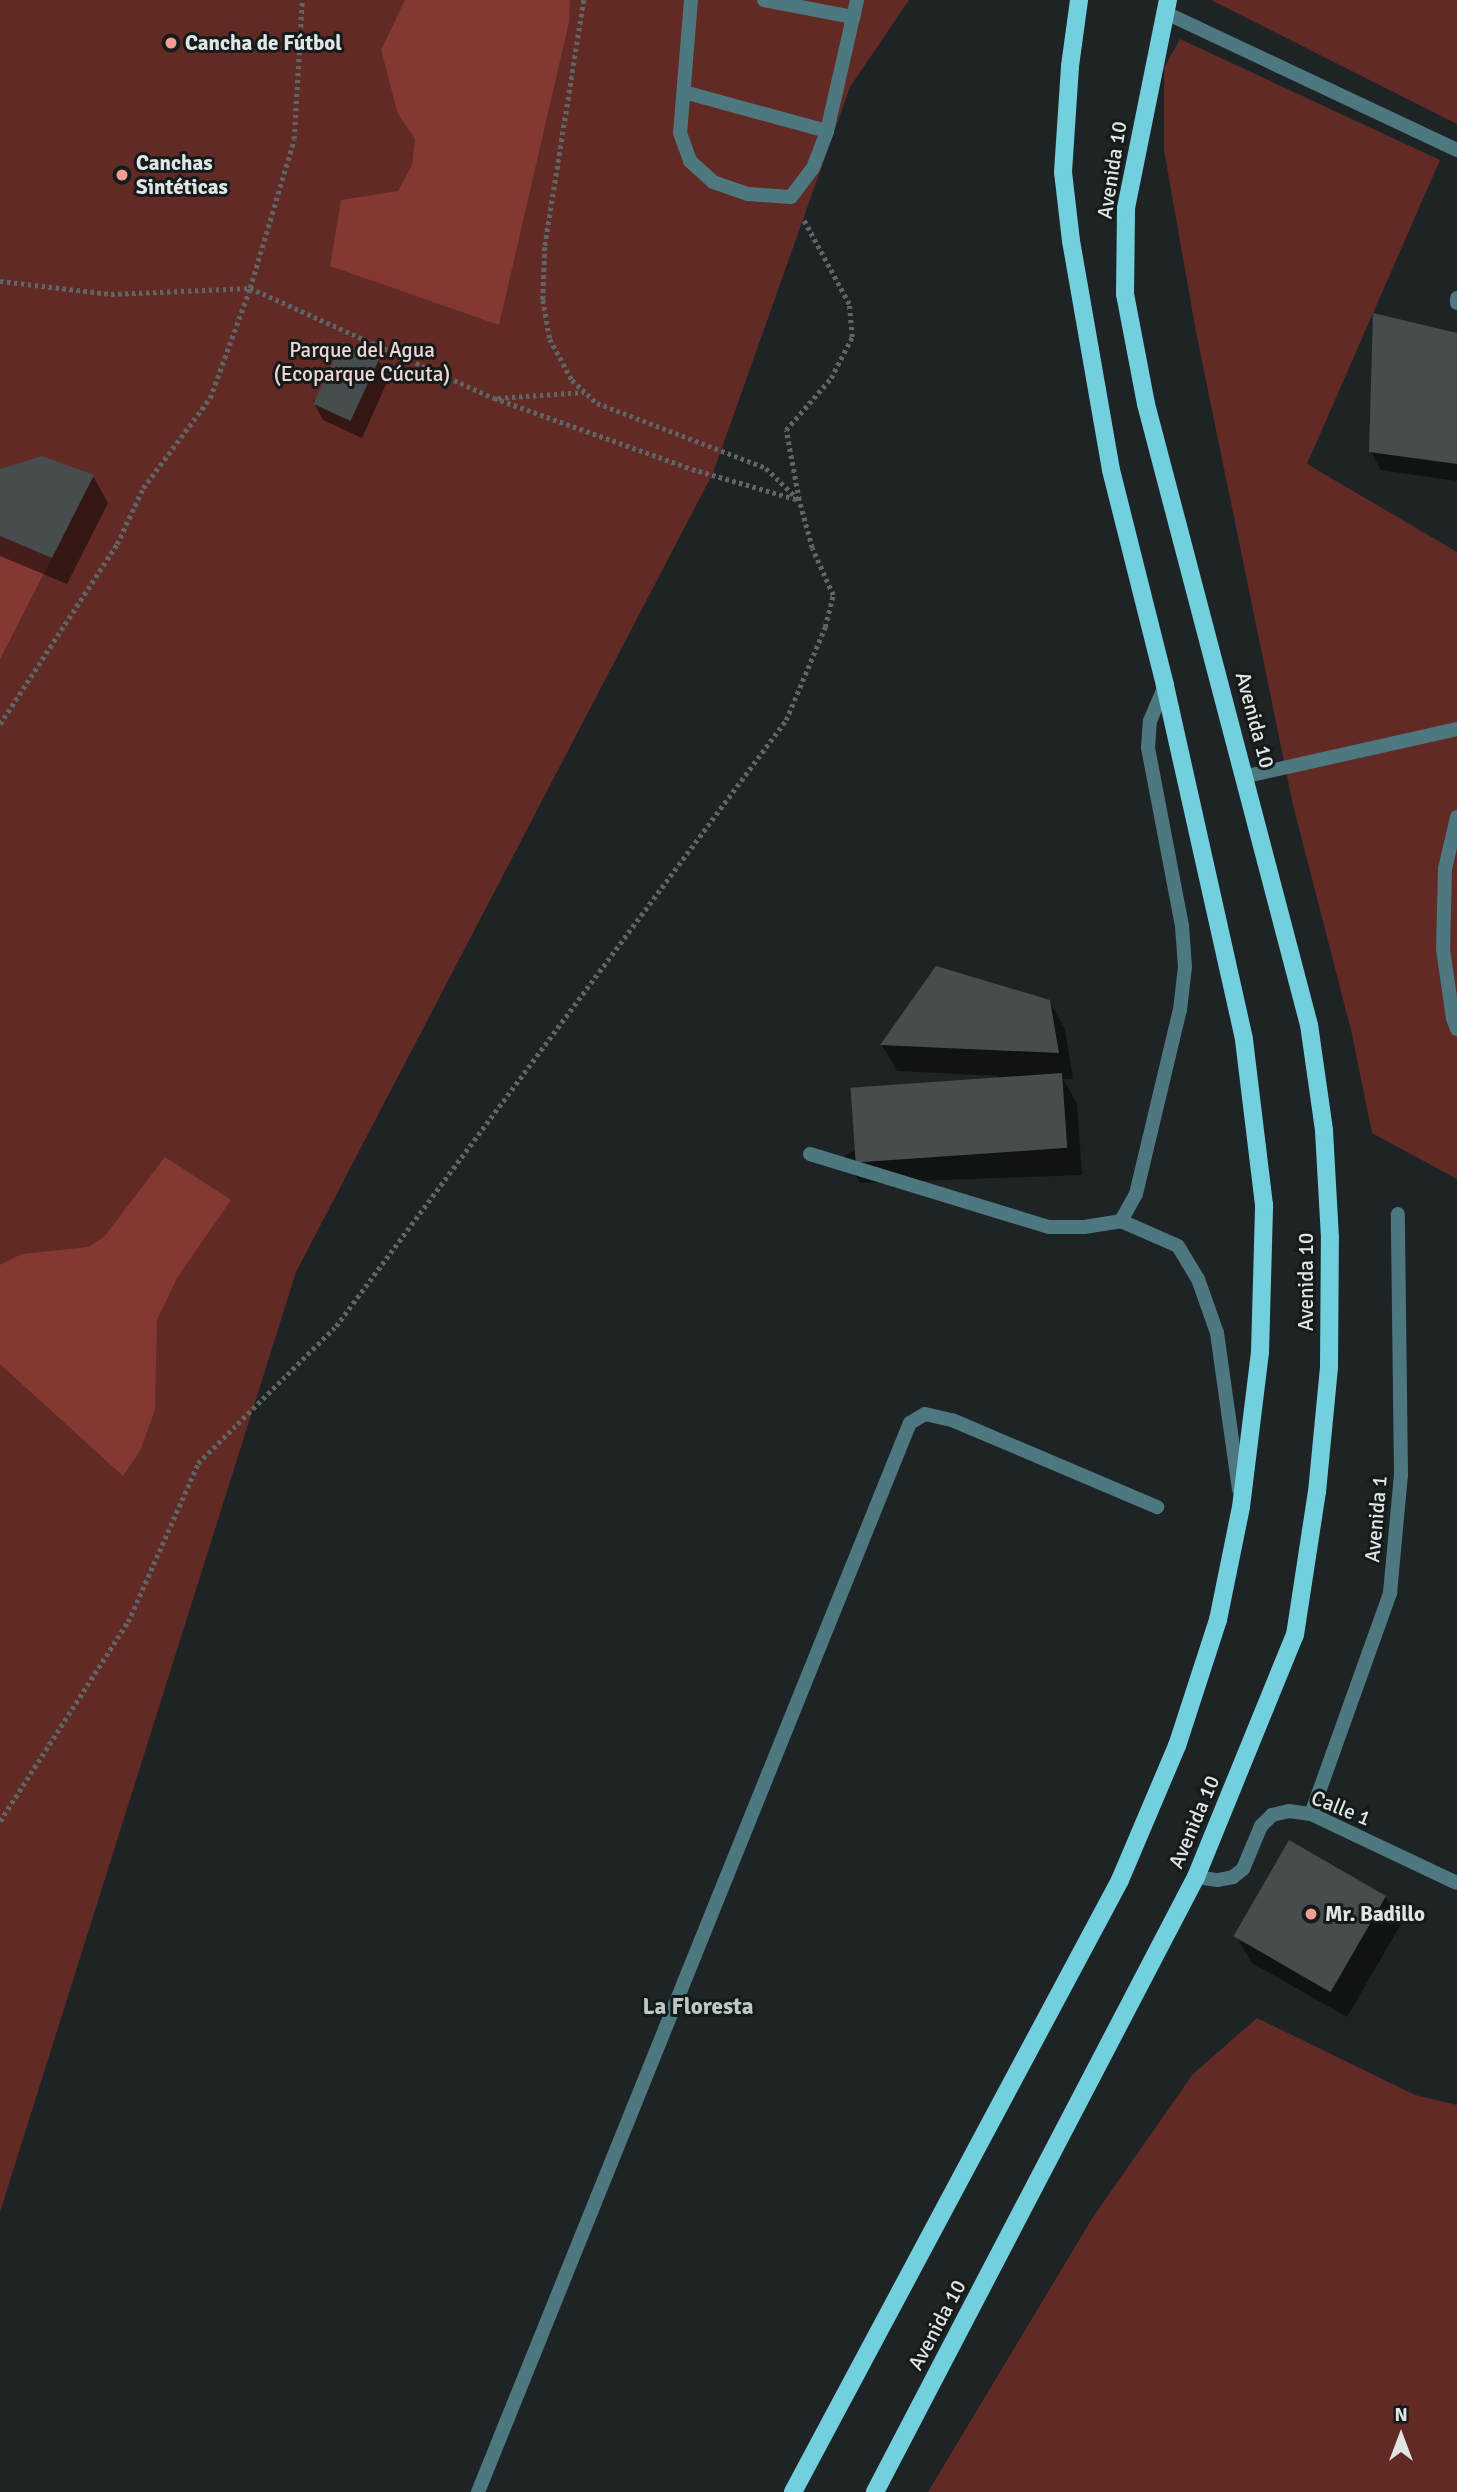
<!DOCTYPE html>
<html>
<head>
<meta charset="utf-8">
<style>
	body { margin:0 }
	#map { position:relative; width:1457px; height:2492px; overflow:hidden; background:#1e2425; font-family:Signika,sans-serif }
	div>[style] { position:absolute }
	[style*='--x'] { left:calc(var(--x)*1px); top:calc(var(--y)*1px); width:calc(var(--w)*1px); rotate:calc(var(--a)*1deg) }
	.green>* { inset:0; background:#622a25 }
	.water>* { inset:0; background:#843832 }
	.shadow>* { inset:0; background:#0007 }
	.building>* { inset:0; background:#474d4e; transform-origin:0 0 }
	.path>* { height:4.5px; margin-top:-2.25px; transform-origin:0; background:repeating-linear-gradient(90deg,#5f6465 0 3.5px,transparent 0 7px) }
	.lane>* { height:14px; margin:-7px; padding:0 7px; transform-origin:7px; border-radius:7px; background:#4e787f }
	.street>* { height:14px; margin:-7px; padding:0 7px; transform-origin:7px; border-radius:7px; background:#4e787f }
	.primary>* { height:18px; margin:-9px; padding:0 9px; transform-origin:9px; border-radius:9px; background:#72cfdd }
	.dots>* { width:19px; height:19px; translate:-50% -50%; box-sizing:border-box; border:4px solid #151a1b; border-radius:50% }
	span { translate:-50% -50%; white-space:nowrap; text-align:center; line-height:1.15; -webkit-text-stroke:6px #151a1b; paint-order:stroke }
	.poi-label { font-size:21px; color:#e1e5e5; font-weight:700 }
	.left { translate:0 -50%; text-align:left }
	.street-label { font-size:21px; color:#e1e5e5 }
	.park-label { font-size:21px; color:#f0d7d4 }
	.neighbourhood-label { font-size:23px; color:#bfc7c8; font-weight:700 }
	.north { position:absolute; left:1366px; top:2401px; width:70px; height:70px; -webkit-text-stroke:5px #151a1b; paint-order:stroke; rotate:0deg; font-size:19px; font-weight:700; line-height:28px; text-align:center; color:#e1e5e5 }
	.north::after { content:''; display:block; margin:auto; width:24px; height:32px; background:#e1e5e5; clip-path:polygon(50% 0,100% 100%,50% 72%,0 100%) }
</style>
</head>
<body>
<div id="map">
	<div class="green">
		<div style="clip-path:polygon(0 0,909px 0,850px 87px,713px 473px,296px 1272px,0 2212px)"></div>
		<div style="clip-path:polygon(1211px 0,1457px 0,1457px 124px)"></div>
		<div style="clip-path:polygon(1180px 39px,1440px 160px,1307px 464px,1457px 552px,1457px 1179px,1372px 1133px,1351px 1030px,1293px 805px,1196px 332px,1164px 150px,1164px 68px)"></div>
		<div style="clip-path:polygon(1257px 2018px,1415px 2095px,1457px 2105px,1457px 2492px,928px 2492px,1093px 2217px,1193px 2074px)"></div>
	</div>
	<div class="water">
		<div style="clip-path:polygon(405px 0,570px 0,569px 22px,499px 325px,330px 266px,341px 200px,398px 191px,412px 165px,415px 139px,398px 114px,381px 50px)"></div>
		<div style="clip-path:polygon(0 536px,52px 558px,0 659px)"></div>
		<div style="clip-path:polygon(165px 1157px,231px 1200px,177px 1278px,157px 1320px,155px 1410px,140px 1451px,123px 1476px,0 1364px,0 1265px,22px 1254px,88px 1247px,104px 1237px)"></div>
	</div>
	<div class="shadow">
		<div style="clip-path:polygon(1457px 335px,1457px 481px,1381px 470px,1371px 452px)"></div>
		<div style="clip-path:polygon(378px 360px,389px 378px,362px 438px,323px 420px,313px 401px)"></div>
		<div style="clip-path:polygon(0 471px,93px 476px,108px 503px,67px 584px,0 556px)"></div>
		<div style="clip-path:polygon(1049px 1001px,1065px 1029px,1073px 1079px,1063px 1079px,1077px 1103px,1082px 1175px,860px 1183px,844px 1156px,998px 1079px,998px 1076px,897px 1071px,882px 1045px)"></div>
		<div style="clip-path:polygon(1290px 1842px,1385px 1897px,1401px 1924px,1347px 2017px,1252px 1963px,1236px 1936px)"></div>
	</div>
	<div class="building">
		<div style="clip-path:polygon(1373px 313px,1457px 333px,1457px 464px,1369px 452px)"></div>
		<div style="left:342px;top:342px;width:41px;height:68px;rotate:25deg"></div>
		<div style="clip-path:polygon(42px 456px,94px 475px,52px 558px,0 536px,0 469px)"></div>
		<div style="clip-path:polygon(936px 966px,1050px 1000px,1059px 1053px,880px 1045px)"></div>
		<div style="left:1062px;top:1073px;width:75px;height:212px;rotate:86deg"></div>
		<div style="left:1289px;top:1840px;width:112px;height:111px;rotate:30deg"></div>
	</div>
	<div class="path">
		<div style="--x:584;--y:0;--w:250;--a:99"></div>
		<div style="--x:545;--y:247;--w:53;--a:92.2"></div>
		<div style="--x:543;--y:300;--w:40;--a:80"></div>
		<div style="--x:550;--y:339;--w:47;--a:61.8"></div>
		<div style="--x:572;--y:380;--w:34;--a:43"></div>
		<div style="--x:597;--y:403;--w:181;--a:21"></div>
		<div style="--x:766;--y:468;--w:45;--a:44.1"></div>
		<div style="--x:0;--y:281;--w:112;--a:6.7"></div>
		<div style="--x:111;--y:294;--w:139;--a:-2.5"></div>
		<div style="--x:250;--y:288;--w:268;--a:24.3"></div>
		<div style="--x:494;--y:398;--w:210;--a:19.7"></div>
		<div style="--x:692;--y:469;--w:111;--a:16.2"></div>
		<div style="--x:498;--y:398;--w:86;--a:-4"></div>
		<div style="--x:0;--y:724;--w:215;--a:-57"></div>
		<div style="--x:117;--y:544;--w:62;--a:-65.1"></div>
		<div style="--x:143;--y:488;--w:112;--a:-53.3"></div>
		<div style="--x:210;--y:398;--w:117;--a:-70"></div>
		<div style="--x:250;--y:288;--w:155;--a:-73.5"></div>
		<div style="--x:294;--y:139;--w:139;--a:-86.7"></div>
		<div style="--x:0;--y:1821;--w:237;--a:-57.3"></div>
		<div style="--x:128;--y:1622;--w:174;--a:-66.2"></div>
		<div style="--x:198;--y:1463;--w:194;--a:-44.8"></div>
		<div style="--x:336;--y:1326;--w:755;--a:-53.4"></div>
		<div style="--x:786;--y:720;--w:101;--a:-67.2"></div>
		<div style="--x:825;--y:627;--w:33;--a:-76"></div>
		<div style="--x:833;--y:595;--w:51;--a:-114.1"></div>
		<div style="--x:812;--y:548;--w:50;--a:-105.2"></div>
		<div style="--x:799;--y:500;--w:71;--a:-100.5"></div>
		<div style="--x:786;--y:430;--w:69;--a:-49.1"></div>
		<div style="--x:831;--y:378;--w:46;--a:-62.9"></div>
		<div style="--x:852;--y:337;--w:33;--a:-95"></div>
		<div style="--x:849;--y:304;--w:97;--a:-118.4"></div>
	</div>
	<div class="lane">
		<div style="--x:691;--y:0;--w:133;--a:94.7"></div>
		<div style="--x:680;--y:133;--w:30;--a:70"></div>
		<div style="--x:690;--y:161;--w:31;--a:42"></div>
		<div style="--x:713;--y:182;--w:37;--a:19"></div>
		<div style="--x:748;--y:194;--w:43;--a:4"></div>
		<div style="--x:791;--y:197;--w:36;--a:-53"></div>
		<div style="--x:813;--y:168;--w:40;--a:-69"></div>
		<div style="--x:827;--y:131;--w:134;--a:-77.1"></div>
		<div style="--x:764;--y:0;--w:91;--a:10.8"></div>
		<div style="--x:684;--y:92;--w:148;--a:15.3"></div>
		<div style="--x:1247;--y:776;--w:215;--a:-12.6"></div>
		<div style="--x:1457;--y:817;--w:53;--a:103"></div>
		<div style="--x:1445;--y:869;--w:80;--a:91.4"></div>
		<div style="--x:1443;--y:949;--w:70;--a:81.8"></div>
		<div style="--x:1453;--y:1018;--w:12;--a:70"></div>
	</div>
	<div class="street">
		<div style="--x:1166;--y:13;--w:322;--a:25.2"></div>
		<div style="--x:1457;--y:298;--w:5;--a:90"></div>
		<div style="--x:810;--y:1154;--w:250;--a:17"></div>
		<div style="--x:1049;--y:1227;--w:35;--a:0"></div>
		<div style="--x:1084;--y:1227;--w:37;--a:-9"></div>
		<div style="--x:1121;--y:1221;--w:62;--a:23.7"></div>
		<div style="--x:1178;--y:1246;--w:39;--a:59"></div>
		<div style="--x:1198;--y:1279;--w:57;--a:70.6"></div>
		<div style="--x:1217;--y:1333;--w:158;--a:82"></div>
		<div style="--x:1121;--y:1221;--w:31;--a:-61"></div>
		<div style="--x:1136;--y:1194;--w:189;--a:-76.6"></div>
		<div style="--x:1180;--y:1010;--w:43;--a:-83.4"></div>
		<div style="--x:1185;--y:967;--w:41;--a:-94.2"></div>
		<div style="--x:1182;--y:926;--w:181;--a:-100.8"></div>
		<div style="--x:1148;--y:748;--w:27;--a:-86"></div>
		<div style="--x:1150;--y:721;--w:39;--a:-67"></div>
		<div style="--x:1311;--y:1814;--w:235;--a:-70.3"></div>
		<div style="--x:1390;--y:1593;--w:119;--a:-84.7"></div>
		<div style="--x:1401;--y:1475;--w:261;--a:-90.7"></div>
		<div style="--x:1196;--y:1877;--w:22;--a:8"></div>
		<div style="--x:1218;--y:1880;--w:15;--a:-11"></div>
		<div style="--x:1233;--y:1877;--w:13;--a:-39"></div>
		<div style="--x:1243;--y:1869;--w:47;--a:-67.3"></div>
		<div style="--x:1261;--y:1826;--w:16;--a:-45"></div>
		<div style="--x:1272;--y:1815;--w:17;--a:-13"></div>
		<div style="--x:1289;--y:1811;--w:22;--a:8"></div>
		<div style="--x:1311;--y:1814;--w:161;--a:25.3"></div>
		<div style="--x:478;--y:2492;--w:1153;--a:-68"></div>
		<div style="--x:910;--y:1423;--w:17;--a:-31"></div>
		<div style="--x:925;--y:1414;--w:28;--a:13"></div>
		<div style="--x:952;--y:1420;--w:223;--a:23"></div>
	</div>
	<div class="primary">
		<div style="--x:793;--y:2492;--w:694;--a:-61.88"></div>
		<div style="--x:1120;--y:1880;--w:146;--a:-67"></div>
		<div style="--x:1177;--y:1746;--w:133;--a:-72"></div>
		<div style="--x:1218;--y:1620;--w:115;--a:-78.5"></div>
		<div style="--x:1241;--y:1507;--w:156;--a:-83"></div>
		<div style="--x:1260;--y:1352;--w:147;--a:-88.4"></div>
		<div style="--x:1264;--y:1205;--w:167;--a:-96.9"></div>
		<div style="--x:1244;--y:1039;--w:363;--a:-102.6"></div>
		<div style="--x:1165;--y:685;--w:222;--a:-104.1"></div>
		<div style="--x:1111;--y:470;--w:232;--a:-99.9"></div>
		<div style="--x:1071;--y:241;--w:69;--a:-96.6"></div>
		<div style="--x:1063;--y:172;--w:106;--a:-86.2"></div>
		<div style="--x:1070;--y:66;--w:67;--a:-82.2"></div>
		<div style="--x:875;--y:2492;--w:694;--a:-62.44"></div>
		<div style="--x:1196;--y:1877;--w:261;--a:-67.8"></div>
		<div style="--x:1295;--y:1635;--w:145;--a:-81.3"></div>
		<div style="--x:1317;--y:1492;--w:126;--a:-84.5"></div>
		<div style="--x:1329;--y:1367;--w:129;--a:-89.6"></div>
		<div style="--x:1330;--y:1238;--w:108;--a:-93.2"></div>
		<div style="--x:1324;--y:1130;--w:106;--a:-98.1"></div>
		<div style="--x:1309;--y:1025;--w:642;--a:-104.71"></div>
		<div style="--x:1146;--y:404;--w:112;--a:-100.8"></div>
		<div style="--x:1125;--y:294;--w:86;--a:-89.3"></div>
		<div style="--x:1126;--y:208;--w:212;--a:-78.6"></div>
	</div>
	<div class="dots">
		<div style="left:171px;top:43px;background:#f59c93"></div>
		<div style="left:122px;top:175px;background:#f59c93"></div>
		<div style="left:1311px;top:1914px;background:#f59c93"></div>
	</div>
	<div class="poi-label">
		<span class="left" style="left:185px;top:43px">Cancha de Fútbol</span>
		<span class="left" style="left:136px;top:175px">Canchas<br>Sintéticas</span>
		<span class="left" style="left:1325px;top:1914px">Mr. Badillo</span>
	</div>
	<div class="street-label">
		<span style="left:1112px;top:170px;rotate:-81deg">Avenida 10</span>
		<span style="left:1255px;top:720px;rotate:75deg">Avenida 10</span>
		<span style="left:1306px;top:1282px;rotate:-90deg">Avenida 10</span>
		<span style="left:1376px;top:1519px;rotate:-85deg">Avenida 1</span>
		<span style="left:1341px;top:1808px;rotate:22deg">Calle 1</span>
		<span style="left:1194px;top:1822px;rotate:-67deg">Avenida 10</span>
		<span style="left:937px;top:2325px;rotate:-62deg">Avenida 10</span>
	</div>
	<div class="park-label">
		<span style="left:362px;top:362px">Parque del Agua<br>(Ecoparque Cúcuta)</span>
	</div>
	<div class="neighbourhood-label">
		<span style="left:698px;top:2007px">La Floresta</span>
	</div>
	<div class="north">N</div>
</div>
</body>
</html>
